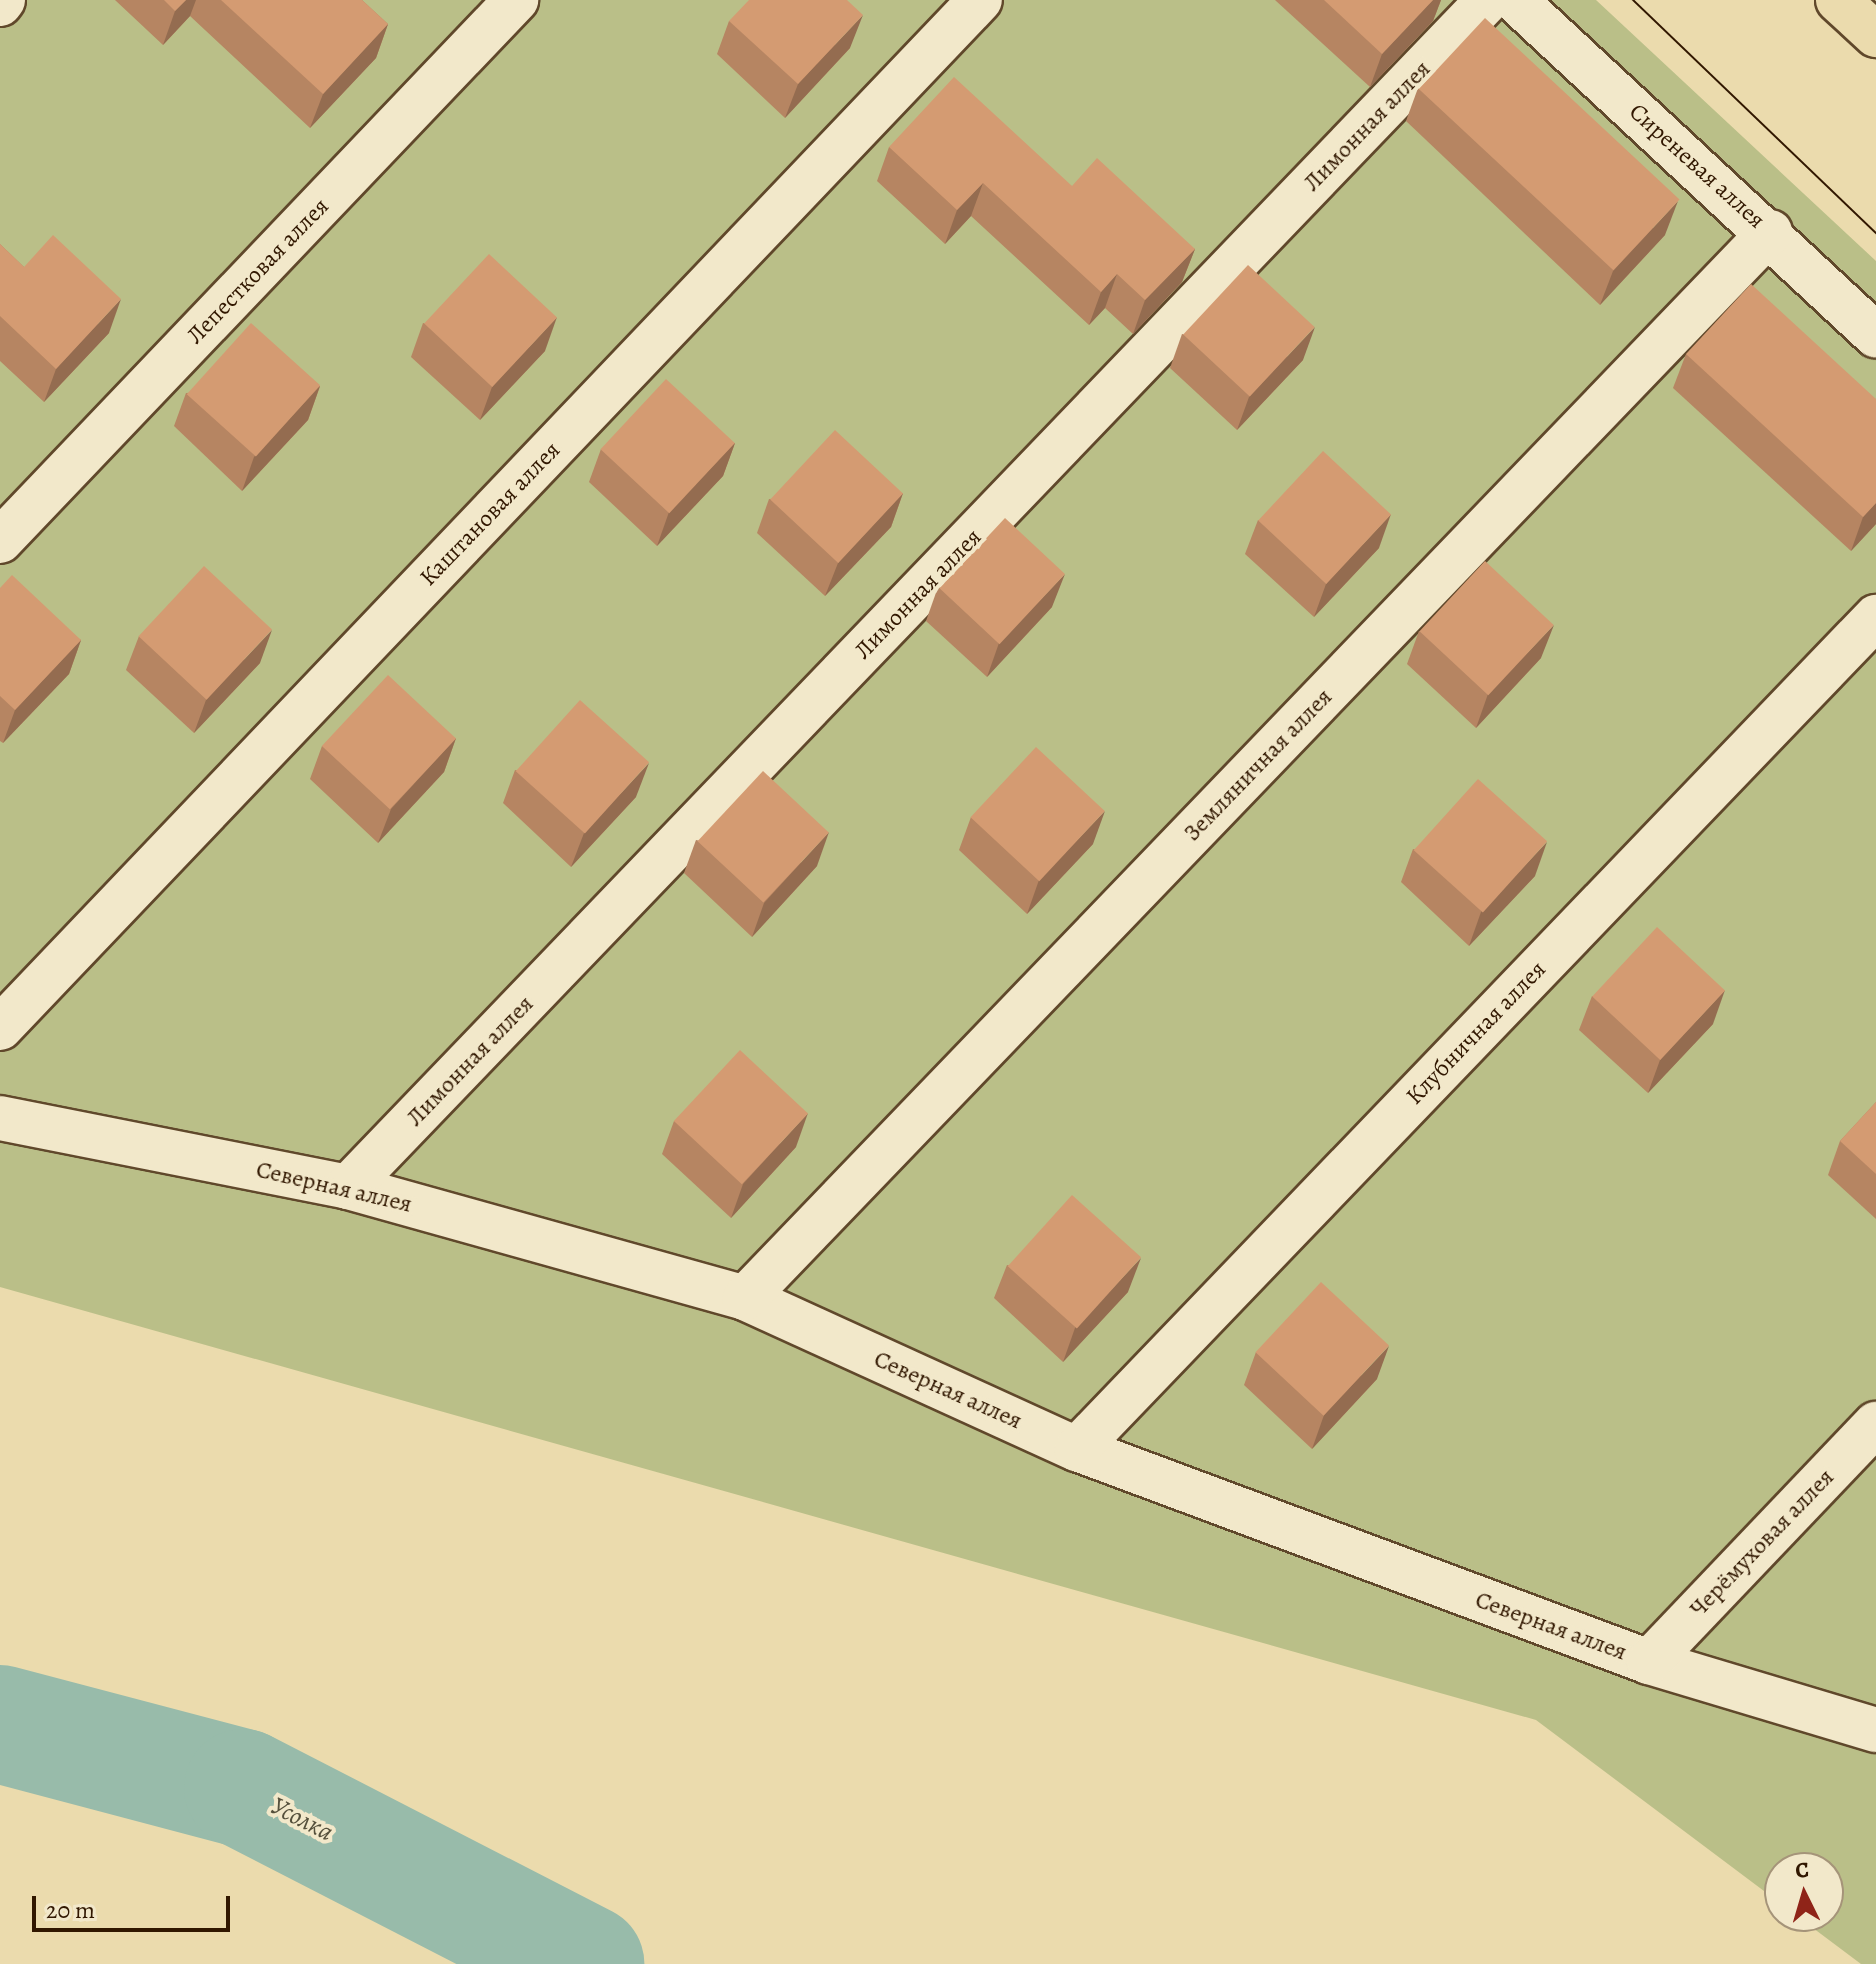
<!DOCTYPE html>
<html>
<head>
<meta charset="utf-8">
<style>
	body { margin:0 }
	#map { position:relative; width:1876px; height:1964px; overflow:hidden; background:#ebdbad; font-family:Alegreya,serif }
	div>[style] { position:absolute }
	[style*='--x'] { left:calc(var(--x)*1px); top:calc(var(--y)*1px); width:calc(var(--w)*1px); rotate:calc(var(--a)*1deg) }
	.green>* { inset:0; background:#babf88 }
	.river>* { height:118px; margin:-59px; padding:0 59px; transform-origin:59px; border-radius:59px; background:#98bbaa }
	.roads { filter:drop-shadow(2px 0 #60482b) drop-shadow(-2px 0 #60482b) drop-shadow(0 2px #60482b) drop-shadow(0 -2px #60482b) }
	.minor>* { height:44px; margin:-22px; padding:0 22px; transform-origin:22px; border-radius:22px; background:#f2e8ca }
	.primary>* { height:44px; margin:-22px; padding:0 22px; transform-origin:22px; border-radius:22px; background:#ebdbad }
	.tram>* { height:2px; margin:-1px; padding:0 1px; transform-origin:1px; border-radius:1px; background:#311700 }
	.wall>* { inset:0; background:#b68562 }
	.shaded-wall>* { inset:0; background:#946c50 }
	.building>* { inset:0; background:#d49b72; transform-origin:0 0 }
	span { translate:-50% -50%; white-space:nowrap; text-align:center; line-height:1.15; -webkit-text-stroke:8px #f2e8ca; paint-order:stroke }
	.street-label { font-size:24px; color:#311700 }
	.water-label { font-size:26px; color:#55503c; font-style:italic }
	.north { position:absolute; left:1764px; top:1852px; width:80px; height:80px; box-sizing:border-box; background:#f2e8ca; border:2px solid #a59479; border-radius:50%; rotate:355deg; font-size:22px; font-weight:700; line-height:32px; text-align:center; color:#311700 }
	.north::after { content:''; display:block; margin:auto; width:28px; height:36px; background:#8f2418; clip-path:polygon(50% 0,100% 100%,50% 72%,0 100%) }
	.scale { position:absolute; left:32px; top:1896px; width:198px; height:36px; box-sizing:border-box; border:4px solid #311700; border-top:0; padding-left:10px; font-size:24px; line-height:28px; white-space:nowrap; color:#311700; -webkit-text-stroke:6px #f2e8ca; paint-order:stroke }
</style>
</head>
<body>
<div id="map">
	<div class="green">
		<div style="clip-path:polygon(0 0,1596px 0,1876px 261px,1876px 1964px,1861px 1964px,1797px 1916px,1828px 1916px,1828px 1868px,1780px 1868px,1780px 1903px,1536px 1720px,0 1287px)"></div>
	</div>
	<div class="river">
		<div style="--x:0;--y:1724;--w:251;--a:14.8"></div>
		<div style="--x:243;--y:1788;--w:385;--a:27.2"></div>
	</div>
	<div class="roads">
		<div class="minor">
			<div style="--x:1515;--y:0;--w:493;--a:42.9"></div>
			<div style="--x:0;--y:4;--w:5;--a:-53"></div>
			<div style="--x:0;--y:541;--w:748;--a:-46.35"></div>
			<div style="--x:0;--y:1028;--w:1420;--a:-46.37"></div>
			<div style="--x:0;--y:1118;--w:355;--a:11.2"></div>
			<div style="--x:348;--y:1187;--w:412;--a:15.6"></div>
			<div style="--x:745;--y:1298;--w:365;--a:24.5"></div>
			<div style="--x:1077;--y:1449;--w:610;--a:20.42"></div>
			<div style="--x:1649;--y:1662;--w:237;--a:16.7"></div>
			<div style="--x:348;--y:1187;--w:1646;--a:-46.16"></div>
			<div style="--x:745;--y:1298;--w:1479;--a:-46.12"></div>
			<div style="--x:1077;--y:1449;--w:1154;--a:-46.16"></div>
			<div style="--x:1649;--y:1662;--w:329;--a:-46.4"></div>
		</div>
		<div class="primary">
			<div style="--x:1838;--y:0;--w:52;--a:42.6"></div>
		</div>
	</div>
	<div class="tram">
		<div style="--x:1633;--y:0;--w:337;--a:43.8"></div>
	</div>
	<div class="wall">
		<div style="clip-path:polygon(115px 0,362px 0,388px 24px,376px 58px,310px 128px,190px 16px,163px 45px)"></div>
		<div style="clip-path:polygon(1275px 0,1441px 0,1433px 21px,1370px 87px)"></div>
		<div style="clip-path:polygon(729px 21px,850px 48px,785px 118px,717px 54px)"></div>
		<div style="clip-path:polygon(1418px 88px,1665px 235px,1600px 305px,1406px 121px)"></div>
		<div style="clip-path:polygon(889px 147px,1072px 186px,1195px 249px,1182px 282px,1133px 334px,1105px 308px,1089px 325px,971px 216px,945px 244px,877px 181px)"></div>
		<div style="clip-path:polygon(0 244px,24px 267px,109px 333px,44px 402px,0 361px)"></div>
		<div style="clip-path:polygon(423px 323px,545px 351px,480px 420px,411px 357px)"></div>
		<div style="clip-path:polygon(1182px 334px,1303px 360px,1237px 430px,1170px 368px)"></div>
		<div style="clip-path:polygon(1686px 354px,1876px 399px,1876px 524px,1851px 551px,1673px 388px)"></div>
		<div style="clip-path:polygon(320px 386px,308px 420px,242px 491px,174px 426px,186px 393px)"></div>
		<div style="clip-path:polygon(735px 443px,723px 476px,657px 546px,589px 482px,601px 449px)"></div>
		<div style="clip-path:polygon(903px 493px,891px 527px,825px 596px,757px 533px,769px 499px)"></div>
		<div style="clip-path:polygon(1258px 520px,1379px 548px,1314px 617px,1245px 554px)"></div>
		<div style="clip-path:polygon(938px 587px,1052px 607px,987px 677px,926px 621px)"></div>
		<div style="clip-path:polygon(0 588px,81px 640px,69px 674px,3px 743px,0 741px)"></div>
		<div style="clip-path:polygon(1419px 631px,1541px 658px,1476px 728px,1407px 664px)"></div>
		<div style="clip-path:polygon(139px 636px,260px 663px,194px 733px,126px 670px)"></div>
		<div style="clip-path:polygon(456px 738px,444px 772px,378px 843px,310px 779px,322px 746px)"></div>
		<div style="clip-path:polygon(515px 770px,636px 797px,571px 867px,503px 803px)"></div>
		<div style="clip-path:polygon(971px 817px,1093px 844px,1027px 914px,959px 850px)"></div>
		<div style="clip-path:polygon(696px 840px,817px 866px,752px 937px,684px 873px)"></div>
		<div style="clip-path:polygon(1413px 849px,1535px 876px,1469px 946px,1401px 882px)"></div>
		<div style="clip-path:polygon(1592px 996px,1713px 1024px,1648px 1093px,1579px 1030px)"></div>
		<div style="clip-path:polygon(1876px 1102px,1876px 1219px,1828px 1175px,1840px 1141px)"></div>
		<div style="clip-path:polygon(674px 1121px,796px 1147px,731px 1218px,662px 1154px)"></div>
		<div style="clip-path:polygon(1007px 1265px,1128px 1292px,1063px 1362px,994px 1298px)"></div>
		<div style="clip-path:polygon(1256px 1352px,1377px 1379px,1312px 1449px,1244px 1385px)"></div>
	</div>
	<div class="shaded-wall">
		<div style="clip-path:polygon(186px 0,196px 0,190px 16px,163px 45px,175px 11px)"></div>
		<div style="clip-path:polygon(1433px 0,1441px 0,1433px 21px,1370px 87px,1382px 54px)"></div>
		<div style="clip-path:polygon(863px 15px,850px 48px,785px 118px,798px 84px)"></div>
		<div style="clip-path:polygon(388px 24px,376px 58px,310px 128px,323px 94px)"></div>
		<div style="clip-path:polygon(983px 183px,971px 216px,945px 244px,957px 210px)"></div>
		<div style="clip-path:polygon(1678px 201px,1665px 235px,1600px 305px,1613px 271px)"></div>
		<div style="clip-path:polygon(1195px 249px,1182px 282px,1133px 334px,1145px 300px)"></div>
		<div style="clip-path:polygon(1117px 274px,1105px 308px,1089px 325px,1101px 292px)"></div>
		<div style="clip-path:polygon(121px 299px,109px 333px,44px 402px,56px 369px)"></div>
		<div style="clip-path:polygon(557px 317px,545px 351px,480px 420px,492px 387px)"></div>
		<div style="clip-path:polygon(1315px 327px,1303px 360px,1237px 430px,1249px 397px)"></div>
		<div style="clip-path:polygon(320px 386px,308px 420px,242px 491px,254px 457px)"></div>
		<div style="clip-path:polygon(735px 443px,723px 476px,657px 546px,669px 512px)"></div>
		<div style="clip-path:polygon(903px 493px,891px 527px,825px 596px,838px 563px)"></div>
		<div style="clip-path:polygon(1876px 503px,1876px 524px,1851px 551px,1863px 517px)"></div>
		<div style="clip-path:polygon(1391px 514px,1379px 548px,1314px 617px,1326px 584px)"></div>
		<div style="clip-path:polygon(1065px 574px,1052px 607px,987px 677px,999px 643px)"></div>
		<div style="clip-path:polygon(1554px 625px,1541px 658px,1476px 728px,1488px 694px)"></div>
		<div style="clip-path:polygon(272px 630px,260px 663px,194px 733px,206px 700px)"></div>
		<div style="clip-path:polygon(81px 640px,69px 674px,3px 743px,15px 710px)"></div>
		<div style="clip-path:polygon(456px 738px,444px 772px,378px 843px,391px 809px)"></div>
		<div style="clip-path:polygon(649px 763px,636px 797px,571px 867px,584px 833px)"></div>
		<div style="clip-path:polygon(1105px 811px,1093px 844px,1027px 914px,1039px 880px)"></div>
		<div style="clip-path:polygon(829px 832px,817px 866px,752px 937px,764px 903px)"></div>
		<div style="clip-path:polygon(1547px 842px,1535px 876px,1469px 946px,1481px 912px)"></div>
		<div style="clip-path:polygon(1725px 990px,1713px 1024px,1648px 1093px,1660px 1060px)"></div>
		<div style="clip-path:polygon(808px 1113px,796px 1147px,731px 1218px,743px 1184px)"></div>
		<div style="clip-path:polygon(1141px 1258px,1128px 1292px,1063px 1362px,1075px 1328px)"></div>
		<div style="clip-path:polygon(1389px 1346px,1377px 1379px,1312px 1449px,1324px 1415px)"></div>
	</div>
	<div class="building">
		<div style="clip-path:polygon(164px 0,186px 0,175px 11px)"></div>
		<div style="clip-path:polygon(221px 0,362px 0,388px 24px,323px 94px)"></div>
		<div style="clip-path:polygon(749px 0,847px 0,863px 15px,798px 84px,729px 21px)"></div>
		<div style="clip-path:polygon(1324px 0,1433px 0,1382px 54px)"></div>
		<div style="left:1485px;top:18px;width:266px;height:97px;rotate:43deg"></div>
		<div style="clip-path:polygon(954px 77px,1072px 186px,1097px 158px,1195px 249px,1145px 300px,1117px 274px,1101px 292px,983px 183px,957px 210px,889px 147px)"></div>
		<div style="clip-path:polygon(53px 235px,121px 299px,56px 369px,0 316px,0 244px,24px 267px)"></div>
		<div style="left:489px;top:254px;width:93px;height:95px;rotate:43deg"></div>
		<div style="left:1248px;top:265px;width:91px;height:95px;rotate:43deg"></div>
		<div style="clip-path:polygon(1751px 284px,1876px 399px,1876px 503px,1863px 517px,1686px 354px)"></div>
		<div style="left:251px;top:323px;width:93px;height:96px;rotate:42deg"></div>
		<div style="left:666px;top:379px;width:94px;height:96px;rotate:43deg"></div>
		<div style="left:835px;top:430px;width:93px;height:95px;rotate:43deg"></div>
		<div style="left:1323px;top:451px;width:93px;height:95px;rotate:43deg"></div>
		<div style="left:1005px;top:518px;width:82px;height:96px;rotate:43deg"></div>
		<div style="left:1485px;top:561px;width:94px;height:96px;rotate:43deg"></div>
		<div style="left:204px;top:566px;width:93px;height:96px;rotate:43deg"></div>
		<div style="clip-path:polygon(12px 575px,81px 640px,15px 710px,0 696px,0 588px)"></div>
		<div style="left:388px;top:675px;width:93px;height:97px;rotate:43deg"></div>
		<div style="left:580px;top:700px;width:93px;height:96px;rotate:42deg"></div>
		<div style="left:1036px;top:747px;width:94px;height:96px;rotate:43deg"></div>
		<div style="left:763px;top:771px;width:90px;height:96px;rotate:43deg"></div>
		<div style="left:1478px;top:779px;width:93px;height:96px;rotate:42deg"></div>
		<div style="left:1657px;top:927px;width:93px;height:95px;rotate:43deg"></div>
		<div style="left:740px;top:1050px;width:93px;height:97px;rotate:43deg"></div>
		<div style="clip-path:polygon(1876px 1102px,1876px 1174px,1840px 1141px)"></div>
		<div style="left:1072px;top:1195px;width:93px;height:96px;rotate:42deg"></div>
		<div style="left:1321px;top:1282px;width:93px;height:96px;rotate:43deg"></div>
	</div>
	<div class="street-label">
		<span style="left:1367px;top:126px;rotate:-46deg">Лимонная аллея</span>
		<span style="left:1697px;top:166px;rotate:42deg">Сиреневая аллея</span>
		<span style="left:258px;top:271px;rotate:-46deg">Лепестковая аллея</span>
		<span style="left:490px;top:514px;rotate:-46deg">Каштановая аллея</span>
		<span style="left:918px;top:594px;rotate:-46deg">Лимонная аллея</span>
		<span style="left:1258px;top:765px;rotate:-46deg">Земляничная аллея</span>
		<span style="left:1476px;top:1033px;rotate:-46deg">Клубничная аллея</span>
		<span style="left:470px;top:1061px;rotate:-46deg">Лимонная аллея</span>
		<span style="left:334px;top:1187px;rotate:13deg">Северная аллея</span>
		<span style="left:948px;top:1390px;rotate:24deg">Северная аллея</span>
		<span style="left:1762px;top:1543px;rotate:-46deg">Черёмуховая аллея</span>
		<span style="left:1551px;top:1626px;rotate:20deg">Северная аллея</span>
	</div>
	<div class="water-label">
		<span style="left:302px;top:1819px;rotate:27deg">Усолка</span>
	</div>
	<div class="north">С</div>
	<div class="scale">20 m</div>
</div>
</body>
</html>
